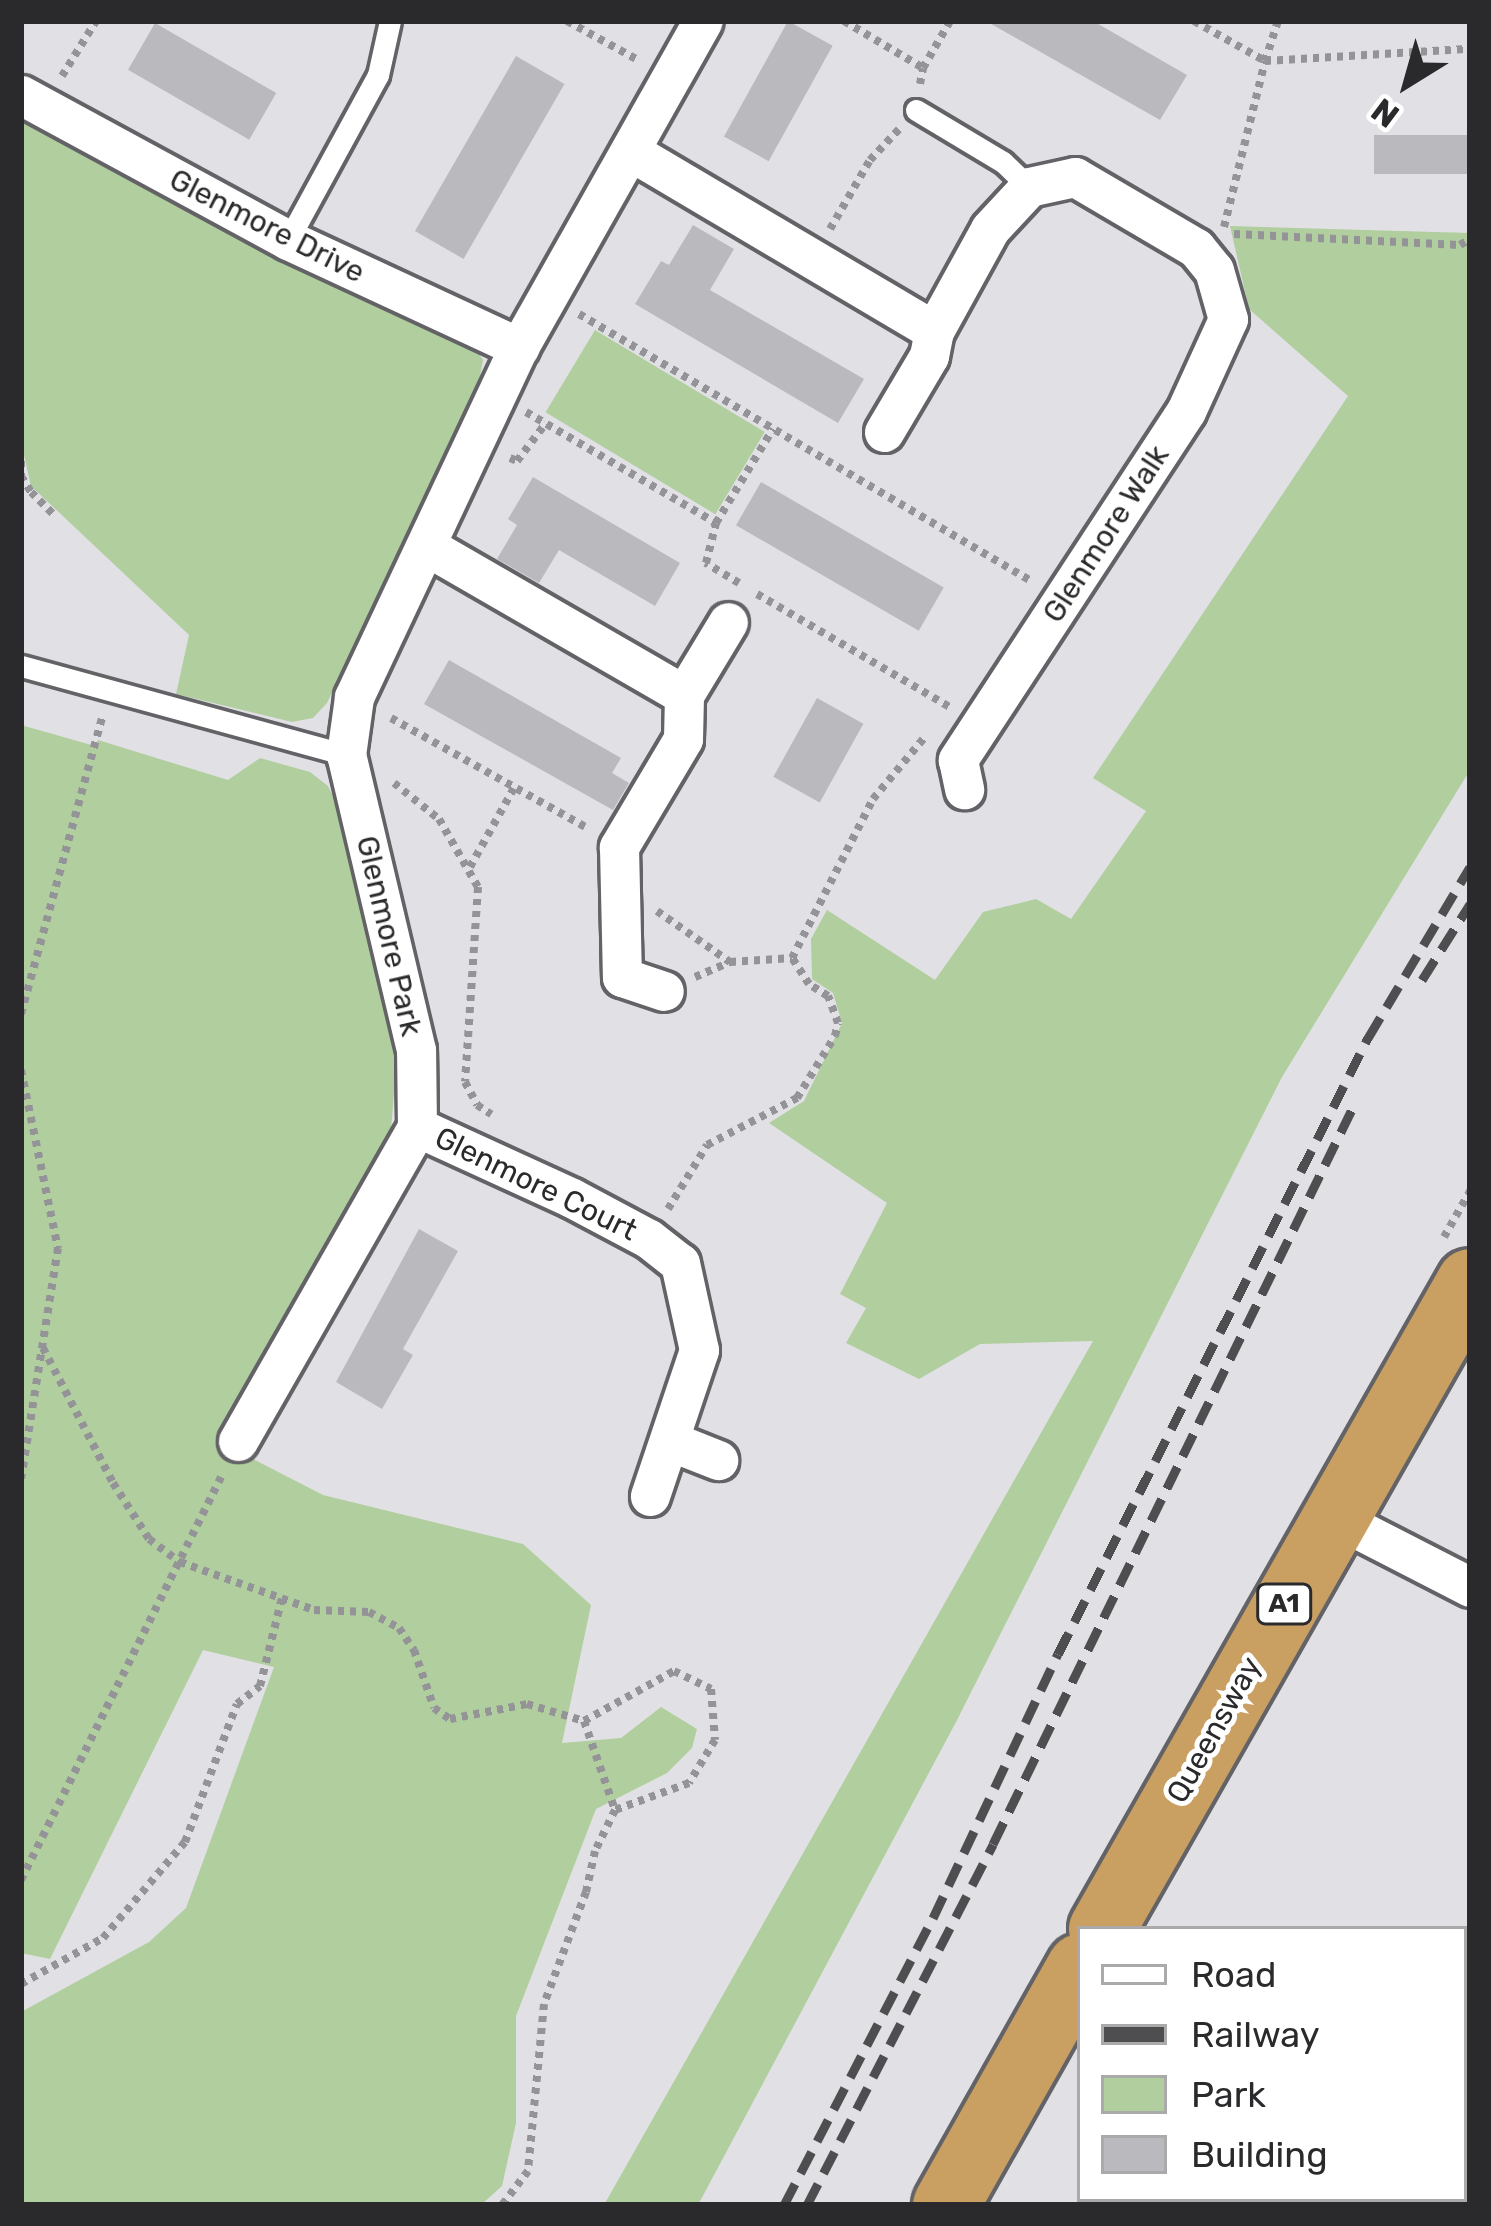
<!DOCTYPE html>
<html>
<head>
<meta charset="utf-8">
<style>
	body { margin:0 }
	#map { position:relative; width:1491px; height:2226px; overflow:hidden; background:#e1e1e5; font-family:Rubik,sans-serif }
	div>[style] { position:absolute }
	[style*='--x'] { left:calc(var(--x)*1px); top:calc(var(--y)*1px); width:calc(var(--w)*1px); rotate:calc(var(--a)*1deg) }
	.green>* { inset:0; background:#b1ce9f; transform-origin:0 0 }
	.building>* { inset:0; background:#bababe; transform-origin:0 0 }
	.path>* { height:8px; margin-top:-4px; transform-origin:0; background:repeating-linear-gradient(90deg,#949498 0 6px,transparent 0 12px) }
	.roads { filter:drop-shadow(3px 0 #636367) drop-shadow(-3px 0 #636367) drop-shadow(0 3px #636367) drop-shadow(0 -3px #636367) }
	.lane>* { height:21px; margin:-10.5px; padding:0 10.5px; transform-origin:10.5px; border-radius:10.5px; background:#fff }
	.street>* { height:39px; margin:-19.5px; padding:0 19.5px; transform-origin:19.5px; border-radius:19.5px; background:#fff }
	.highway>* { height:66px; margin:-33px; padding:0 33px; transform-origin:33px; border-radius:33px; background:#c9a062 }
	.rail>* { height:9px; margin-top:-4.5px; transform-origin:0; background:repeating-linear-gradient(90deg,#4e4e50 0 24px,transparent 0 36px) }
	span { translate:-50% -50%; white-space:nowrap; text-align:center; line-height:1.15; -webkit-text-stroke:10px #fff; paint-order:stroke }
	.shield-label span { padding:3px 9px; background:#fff; border:3px solid; border-radius:9px; -webkit-text-stroke-width:0 }
	.shield-label { font-size:27px; color:#2a2a2c; font-weight:700 }
	.street-label { font-size:30px; color:#2a2a2c }
	.frame { position:absolute; inset:0; border:24px solid #2a2a2c; pointer-events:none }
	.legend { position:absolute; left:1077px; top:1926px; width:390px; height:276px; box-sizing:border-box; background:#fff; border:3px solid #aaaaab; margin:0; padding:15px 21px; list-style:none; font-size:36px; color:#2a2a2c }
	.legend li { display:flex; align-items:center; gap:24px; height:60px }
	.legend b { width:60px; border:3px solid #aaaaab }
	.north { position:absolute; left:1347px; top:24px; width:120px; height:120px; -webkit-text-stroke:9px #fff; paint-order:stroke; rotate:217deg; font-size:33px; font-weight:700; line-height:48px; text-align:center; color:#2a2a2c }
	.north::after { content:''; display:block; margin:auto; width:42px; height:54px; background:#2a2a2c; clip-path:polygon(50% 0,100% 100%,50% 72%,0 100%) }
</style>
</head>
<body>
<div id="map">
	<div class="green">
		<div style="clip-path:polygon(21px 115px,274px 257px,449px 328px,472px 344px,483px 360px,477px 392px,327px 703px,313px 718px,292px 722px,176px 694px,189px 635px,31px 486px,21px 442px)"></div>
		<div style="clip-path:polygon(1230px 226px,1470px 233px,1470px 770px,1282px 1077px,956px 1722px,698px 2205px,604px 2205px,1093px 1341px,980px 1344px,919px 1379px,846px 1343px,866px 1308px,840px 1294px,887px 1203px,769px 1123px,804px 1101px,842px 1023px,833px 993px,812px 979px,811px 939px,827px 910px,935px 980px,983px 912px,1036px 899px,1071px 919px,1146px 811px,1093px 778px,1348px 396px,1249px 309px)"></div>
		<div style="left:595px;top:330px;width:198px;height:96px;rotate:31deg"></div>
		<div style="clip-path:polygon(21px 725px,95px 746px,98px 740px,228px 780px,260px 758px,310px 772px,328px 786px,337px 805px,397px 1058px,391px 1129px,372px 1176px,216px 1440px,323px 1495px,523px 1544px,591px 1605px,562px 1743px,621px 1738px,661px 1707px,697px 1729px,692px 1748px,667px 1773px,596px 1809px,516px 2016px,516px 2123px,502px 2186px,481px 2205px,21px 2205px,21px 2012px,149px 1942px,186px 1908px,274px 1667px,203px 1650px,50px 1959px,21px 1953px)"></div>
	</div>
	<div class="building">
		<div style="left:788px;top:21px;width:51px;height:132px;rotate:29deg"></div>
		<div style="clip-path:polygon(986px 21px,1093px 21px,1187px 75px,1160px 120px)"></div>
		<div style="left:155px;top:23px;width:140px;height:54px;rotate:30deg"></div>
		<div style="left:516px;top:56px;width:56px;height:202px;rotate:30deg"></div>
		<div style="left:1470px;top:135px;width:39px;height:96px;rotate:90deg"></div>
		<div style="clip-path:polygon(693px 225px,734px 249px,710px 290px,864px 379px,838px 423px,635px 304px,661px 261px,669px 265px)"></div>
		<div style="clip-path:polygon(533px 477px,680px 563px,655px 606px,559px 550px,539px 583px,497px 559px,517px 525px,508px 519px)"></div>
		<div style="left:761px;top:482px;width:211px;height:50px;rotate:30deg"></div>
		<div style="clip-path:polygon(449px 660px,621px 758px,612px 773px,629px 783px,613px 810px,424px 704px)"></div>
		<div style="left:817px;top:698px;width:53px;height:90px;rotate:29deg"></div>
		<div style="clip-path:polygon(419px 1229px,458px 1251px,403px 1349px,413px 1355px,382px 1409px,336px 1382px)"></div>
	</div>
	<div class="path">
		<div style="--x:567;--y:21;--w:81;--a:28.8"></div>
		<div style="--x:844;--y:21;--w:92;--a:30.7"></div>
		<div style="--x:1194;--y:21;--w:81;--a:29.4"></div>
		<div style="--x:1265;--y:61;--w:42;--a:-72"></div>
		<div style="--x:62;--y:76;--w:65;--a:-58.3"></div>
		<div style="--x:920;--y:84;--w:16;--a:-79"></div>
		<div style="--x:923;--y:68;--w:54;--a:-60.1"></div>
		<div style="--x:1224;--y:227;--w:171;--a:-76.1"></div>
		<div style="--x:1265;--y:61;--w:205;--a:-3.4"></div>
		<div style="--x:830;--y:229;--w:80;--a:-59.9"></div>
		<div style="--x:870;--y:160;--w:44;--a:-46.8"></div>
		<div style="--x:1234;--y:234;--w:226;--a:2.8"></div>
		<div style="--x:1460;--y:245;--w:12;--a:-31"></div>
		<div style="--x:579;--y:314;--w:525;--a:30.57"></div>
		<div style="--x:526;--y:412;--w:220;--a:30.3"></div>
		<div style="--x:510;--y:458;--w:8;--a:23"></div>
		<div style="--x:517;--y:461;--w:48;--a:-52.7"></div>
		<div style="--x:21;--y:461;--w:15;--a:90"></div>
		<div style="--x:21;--y:476;--w:19;--a:58"></div>
		<div style="--x:31;--y:492;--w:35;--a:45"></div>
		<div style="--x:739;--y:583;--w:39;--a:-149"></div>
		<div style="--x:706;--y:563;--w:41;--a:-76"></div>
		<div style="--x:716;--y:523;--w:110;--a:-58.8"></div>
		<div style="--x:757;--y:594;--w:225;--a:30.4"></div>
		<div style="--x:391;--y:718;--w:225;--a:29.3"></div>
		<div style="--x:394;--y:783;--w:58;--a:38.7"></div>
		<div style="--x:439;--y:819;--w:78;--a:60.2"></div>
		<div style="--x:478;--y:887;--w:195;--a:93.8"></div>
		<div style="--x:465;--y:1082;--w:26;--a:62"></div>
		<div style="--x:477;--y:1105;--w:17;--a:33"></div>
		<div style="--x:470;--y:867;--w:90;--a:-60.9"></div>
		<div style="--x:657;--y:911;--w:89;--a:34.9"></div>
		<div style="--x:695;--y:977;--w:38;--a:-23"></div>
		<div style="--x:730;--y:962;--w:62;--a:-3.7"></div>
		<div style="--x:21;--y:1014;--w:311;--a:-74.7"></div>
		<div style="--x:21;--y:1070;--w:182;--a:78.3"></div>
		<div style="--x:58;--y:1248;--w:233;--a:99.1"></div>
		<div style="--x:668;--y:1209;--w:75;--a:-58.6"></div>
		<div style="--x:707;--y:1145;--w:102;--a:-27.6"></div>
		<div style="--x:797;--y:1098;--w:73;--a:-58.5"></div>
		<div style="--x:835;--y:1036;--w:13;--a:-77"></div>
		<div style="--x:838;--y:1023;--w:29;--a:-110"></div>
		<div style="--x:828;--y:996;--w:22;--a:-148"></div>
		<div style="--x:809;--y:984;--w:31;--a:-123"></div>
		<div style="--x:792;--y:958;--w:178;--a:-63"></div>
		<div style="--x:873;--y:799;--w:80;--a:-50.1"></div>
		<div style="--x:1444;--y:1237;--w:53;--a:-60.5"></div>
		<div style="--x:43;--y:1348;--w:152;--a:62.6"></div>
		<div style="--x:113;--y:1483;--w:67;--a:57.3"></div>
		<div style="--x:149;--y:1539;--w:39;--a:37"></div>
		<div style="--x:180;--y:1562;--w:142;--a:19.7"></div>
		<div style="--x:314;--y:1610;--w:55;--a:2.1"></div>
		<div style="--x:369;--y:1612;--w:34;--a:28"></div>
		<div style="--x:399;--y:1628;--w:27;--a:56"></div>
		<div style="--x:414;--y:1650;--w:61;--a:71"></div>
		<div style="--x:434;--y:1708;--w:19;--a:35"></div>
		<div style="--x:450;--y:1719;--w:78;--a:-11"></div>
		<div style="--x:527;--y:1704;--w:59;--a:16.6"></div>
		<div style="--x:584;--y:1721;--w:103;--a:-29.1"></div>
		<div style="--x:674;--y:1671;--w:41;--a:25.9"></div>
		<div style="--x:711;--y:1689;--w:51;--a:85.5"></div>
		<div style="--x:715;--y:1740;--w:50;--a:121.2"></div>
		<div style="--x:689;--y:1783;--w:79;--a:160"></div>
		<div style="--x:615;--y:1810;--w:46;--a:116"></div>
		<div style="--x:595;--y:1851;--w:42;--a:102.4"></div>
		<div style="--x:586;--y:1892;--w:120;--a:110.6"></div>
		<div style="--x:544;--y:2004;--w:168;--a:95.5"></div>
		<div style="--x:528;--y:2171;--w:43;--a:127.4"></div>
		<div style="--x:584;--y:1721;--w:94;--a:70.8"></div>
		<div style="--x:21;--y:1880;--w:452;--a:-63.6"></div>
		<div style="--x:21;--y:1984;--w:94;--a:-29.3"></div>
		<div style="--x:103;--y:1938;--w:126;--a:-49.5"></div>
		<div style="--x:185;--y:1842;--w:147;--a:-69.4"></div>
		<div style="--x:237;--y:1704;--w:29;--a:-38"></div>
		<div style="--x:260;--y:1686;--w:91;--a:-76"></div>
	</div>
	<div class="roads">
		<div class="lane">
			<div style="--x:916;--y:110;--w:101;--a:30.9"></div>
			<div style="--x:1003;--y:162;--w:36;--a:44"></div>
			<div style="--x:288;--y:240;--w:188;--a:-61.4"></div>
			<div style="--x:378;--y:75;--w:55;--a:-77.5"></div>
			<div style="--x:21;--y:666;--w:337;--a:15.3"></div>
		</div>
		<div class="street">
			<div style="--x:21;--y:95;--w:304;--a:28.5"></div>
			<div style="--x:288;--y:240;--w:255;--a:24.9"></div>
			<div style="--x:630;--y:151;--w:353;--a:30.6"></div>
			<div style="--x:884;--y:432;--w:88;--a:-59.4"></div>
			<div style="--x:929;--y:356;--w:25;--a:-79"></div>
			<div style="--x:934;--y:331;--w:116;--a:-61.2"></div>
			<div style="--x:990;--y:229;--w:57;--a:-47.1"></div>
			<div style="--x:1029;--y:187;--w:47;--a:-12.3"></div>
			<div style="--x:1075;--y:177;--w:140;--a:30.4"></div>
			<div style="--x:1196;--y:248;--w:28;--a:51"></div>
			<div style="--x:1214;--y:270;--w:51;--a:74.1"></div>
			<div style="--x:1228;--y:319;--w:101;--a:114.5"></div>
			<div style="--x:1186;--y:411;--w:417;--a:123.2"></div>
			<div style="--x:958;--y:760;--w:30;--a:78"></div>
			<div style="--x:428;--y:547;--w:296;--a:30"></div>
			<div style="--x:684;--y:695;--w:44;--a:91.3"></div>
			<div style="--x:683;--y:739;--w:126;--a:120.7"></div>
			<div style="--x:619;--y:847;--w:130;--a:88.7"></div>
			<div style="--x:622;--y:977;--w:44;--a:18.4"></div>
			<div style="--x:684;--y:695;--w:85;--a:-58.9"></div>
			<div style="--x:417;--y:1127;--w:170;--a:24.6"></div>
			<div style="--x:572;--y:1198;--w:87;--a:28"></div>
			<div style="--x:649;--y:1239;--w:39;--a:38"></div>
			<div style="--x:680;--y:1263;--w:89;--a:77.7"></div>
			<div style="--x:699;--y:1350;--w:154;--a:108.6"></div>
			<div style="--x:238;--y:1441;--w:361;--a:-60.3"></div>
			<div style="--x:417;--y:1127;--w:77;--a:-90.7"></div>
			<div style="--x:416;--y:1050;--w:303;--a:-103.3"></div>
			<div style="--x:346;--y:755;--w:59;--a:-82.1"></div>
			<div style="--x:354;--y:697;--w:387;--a:-64.8"></div>
			<div style="--x:519;--y:347;--w:374;--a:-60.6"></div>
			<div style="--x:670;--y:1441;--w:52;--a:21.6"></div>
			<div style="--x:1334;--y:1517;--w:153;--a:27.2"></div>
			<div style="--x:1458;--y:2199;--w:8;--a:50"></div>
			<div style="--x:1252;--y:2205;--w:8;--a:-50"></div>
		</div>
		<div class="highway">
			<div style="--x:1102;--y:1929;--w:744;--a:-60.37"></div>
			<div style="--x:946;--y:2205;--w:273;--a:-60.6"></div>
		</div>
	</div>
	<div class="rail">
		<div style="--x:1422;--y:980;--w:90;--a:-57.7"></div>
		<div style="--x:784;--y:2205;--w:323;--a:-62.6"></div>
		<div style="--x:933;--y:1918;--w:292;--a:-64.7"></div>
		<div style="--x:1058;--y:1654;--w:690;--a:-63.29"></div>
		<div style="--x:1368;--y:1038;--w:199;--a:-59.2"></div>
		<div style="--x:807;--y:2205;--w:406;--a:-62.7"></div>
		<div style="--x:993;--y:1844;--w:827;--a:-63.96"></div>
	</div>
	<div class="shield-label">
		<span style="left:1284px;top:1604px">A1</span>
	</div>
	<div class="street-label">
		<span style="left:267px;top:226px;rotate:27deg">Glenmore Drive</span>
		<span style="left:1106px;top:534px;rotate:-57deg">Glenmore Walk</span>
		<span style="left:389px;top:936px;rotate:77deg">Glenmore Park</span>
		<span style="left:536px;top:1184px;rotate:26deg">Glenmore Court</span>
		<span style="left:1214px;top:1730px;rotate:-61deg">Queensway</span>
	</div>
	<div class="frame"></div>
	<ul class="legend">
	<li><b style="height:15px;background:#fff"></b>Road</li>
	<li><b style="height:15px;background:#4e4e50"></b>Railway</li>
	<li><b style="height:33px;background:#b1ce9f"></b>Park</li>
	<li><b style="height:33px;background:#bababe"></b>Building</li>
	</ul>
	<div class="north">N</div>
</div>
</body>
</html>
